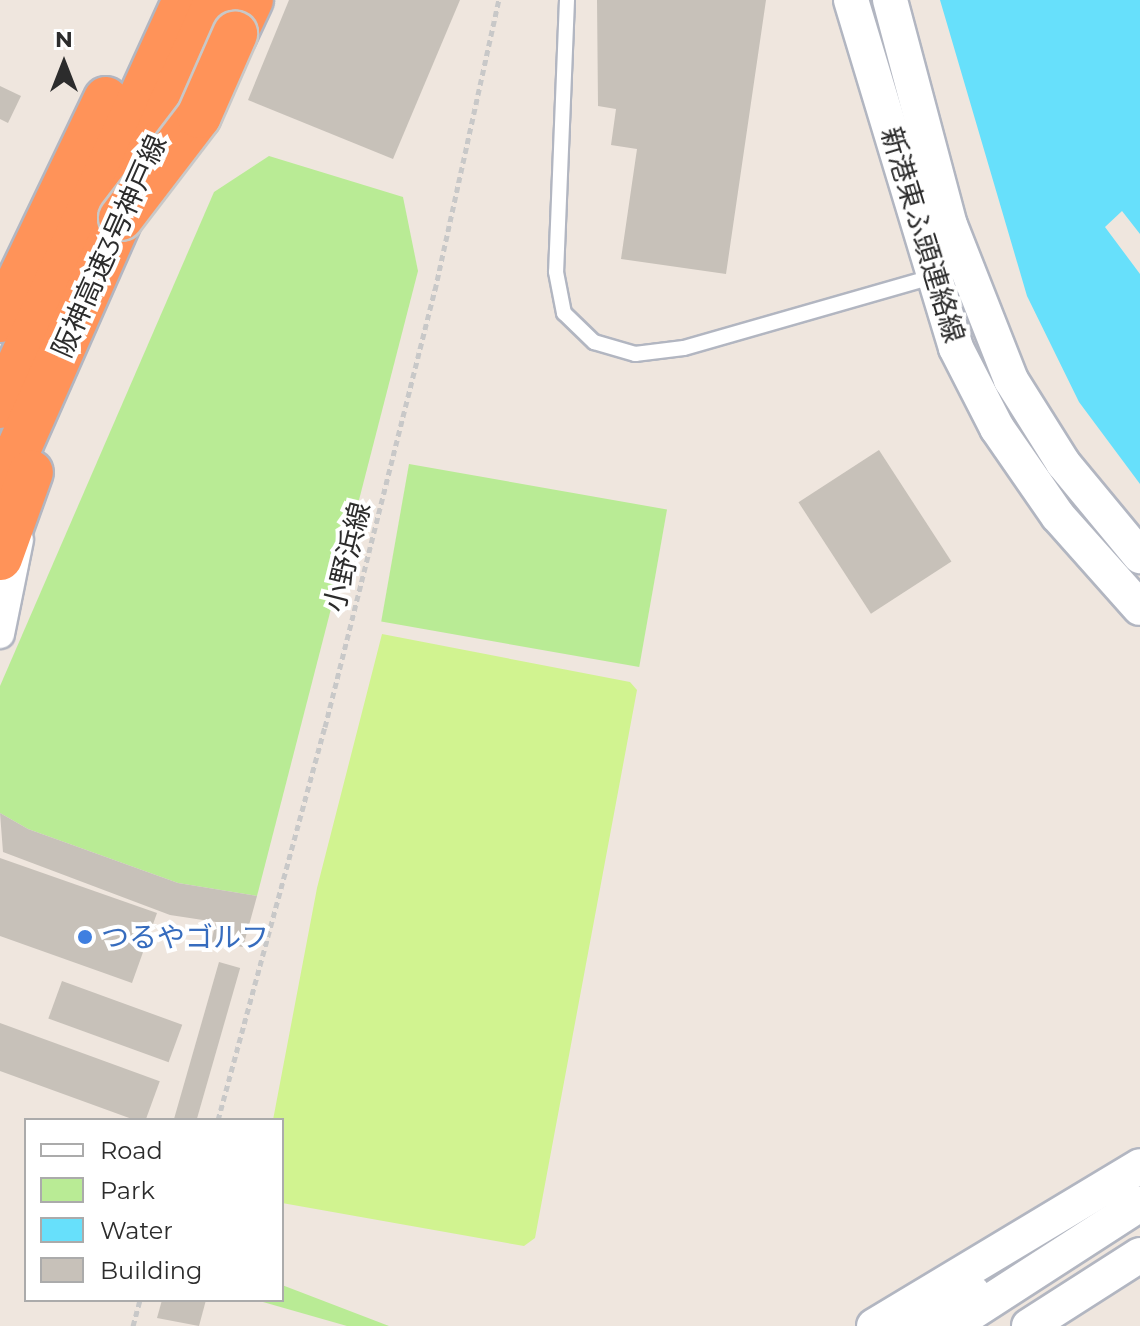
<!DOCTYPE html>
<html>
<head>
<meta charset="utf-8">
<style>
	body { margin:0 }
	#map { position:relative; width:1140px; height:1326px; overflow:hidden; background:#efe6de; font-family:Montserrat,"Noto Sans JP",sans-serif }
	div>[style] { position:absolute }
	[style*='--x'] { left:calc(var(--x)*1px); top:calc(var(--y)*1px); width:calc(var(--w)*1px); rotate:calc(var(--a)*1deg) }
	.green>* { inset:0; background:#b9eb95; transform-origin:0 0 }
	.pitch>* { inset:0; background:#d1f390 }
	.water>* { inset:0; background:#67e0fb }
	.building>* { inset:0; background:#c7c1b9; transform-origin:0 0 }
	.path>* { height:5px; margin-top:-2.5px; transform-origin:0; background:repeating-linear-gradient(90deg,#c8c8c8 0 6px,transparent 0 10px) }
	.roads { filter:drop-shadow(2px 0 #b2b6c1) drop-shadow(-2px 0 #b2b6c1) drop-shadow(0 2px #b2b6c1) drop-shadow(0 -2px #b2b6c1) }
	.service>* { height:14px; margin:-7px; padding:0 7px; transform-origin:7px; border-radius:7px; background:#fff }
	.minor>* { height:28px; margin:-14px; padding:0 14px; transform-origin:14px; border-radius:14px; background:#fff }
	.tertiary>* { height:34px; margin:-17px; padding:0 17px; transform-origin:17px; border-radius:17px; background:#fff }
	.motorway>* { height:44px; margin:-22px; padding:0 22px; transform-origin:22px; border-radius:22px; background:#ff9359 }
	.bridges { filter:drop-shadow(2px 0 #c8c8c8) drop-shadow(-2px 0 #c8c8c8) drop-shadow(0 2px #c8c8c8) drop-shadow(0 -2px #c8c8c8) }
	.motorway-bridge>* { height:44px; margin:-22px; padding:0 22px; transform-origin:22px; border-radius:22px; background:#ff9359 }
	.dots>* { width:22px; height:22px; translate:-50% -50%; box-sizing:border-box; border:4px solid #fff; border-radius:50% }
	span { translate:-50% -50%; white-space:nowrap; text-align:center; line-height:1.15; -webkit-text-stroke:8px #fff; paint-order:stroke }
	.street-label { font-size:28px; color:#2c2c2c }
	.shop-label { font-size:28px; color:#366cbe }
	.left { translate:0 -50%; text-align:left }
	.legend { position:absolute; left:24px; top:1118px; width:260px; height:184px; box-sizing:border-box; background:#fff; border:2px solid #ababab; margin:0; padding:10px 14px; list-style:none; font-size:24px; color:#2c2c2c }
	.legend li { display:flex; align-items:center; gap:16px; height:40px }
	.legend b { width:40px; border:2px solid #ababab }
	.north { position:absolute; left:24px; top:24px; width:80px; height:80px; -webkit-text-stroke:6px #fff; paint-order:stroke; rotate:0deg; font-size:22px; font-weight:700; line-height:32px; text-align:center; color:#2c2c2c }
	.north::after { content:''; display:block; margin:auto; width:28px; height:36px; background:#2c2c2c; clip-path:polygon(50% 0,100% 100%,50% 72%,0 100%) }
</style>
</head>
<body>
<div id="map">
	<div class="green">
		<div style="clip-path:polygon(269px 156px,403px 197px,418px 271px,257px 896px,178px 883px,28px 829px,0 813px,0 686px,214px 192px)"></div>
		<div style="left:409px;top:464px;width:262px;height:160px;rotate:10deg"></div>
		<div style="clip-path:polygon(282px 1285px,389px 1326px,347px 1326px,256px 1300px,282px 1300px)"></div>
	</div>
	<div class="pitch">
		<div style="clip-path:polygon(382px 634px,630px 682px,637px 690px,535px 1238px,524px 1246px,282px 1203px,282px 1120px,273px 1120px,317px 888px)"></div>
	</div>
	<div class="water">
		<div style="clip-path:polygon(940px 0,1140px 0,1140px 234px,1122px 211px,1105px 227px,1140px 274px,1140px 484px,1079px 402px,1027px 296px)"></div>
	</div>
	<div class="building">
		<div style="clip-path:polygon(289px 0,460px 0,393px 159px,248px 100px)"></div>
		<div style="clip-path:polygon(597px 0,766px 0,726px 274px,621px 259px,637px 149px,611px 145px,616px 109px,598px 106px)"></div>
		<div style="clip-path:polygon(0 86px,21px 96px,8px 123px,0 119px)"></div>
		<div style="left:879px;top:450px;width:133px;height:96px;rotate:57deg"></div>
		<div style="clip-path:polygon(0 813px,28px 829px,178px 883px,257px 896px,243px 947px,211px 942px,216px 922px,170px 915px,3px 852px)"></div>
		<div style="clip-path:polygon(0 858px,157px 913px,132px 983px,0 936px)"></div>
		<div style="left:219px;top:962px;width:22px;height:164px;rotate:16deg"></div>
		<div style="left:62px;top:981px;width:128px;height:40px;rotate:20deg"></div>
		<div style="left:0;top:1023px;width:170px;height:45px;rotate:20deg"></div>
		<div style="clip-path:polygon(162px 1300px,206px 1300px,199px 1326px,157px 1318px)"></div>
	</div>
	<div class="path">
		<div style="--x:218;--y:1120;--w:407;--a:-74.8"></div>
		<div style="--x:325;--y:727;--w:451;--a:-75.9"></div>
		<div style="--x:435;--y:290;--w:297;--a:-77.6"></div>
		<div style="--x:133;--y:1326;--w:27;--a:-75"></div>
	</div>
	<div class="roads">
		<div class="service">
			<div style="--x:567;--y:0;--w:272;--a:92.3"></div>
			<div style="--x:556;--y:272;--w:42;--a:79"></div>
			<div style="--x:564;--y:313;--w:42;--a:44"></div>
			<div style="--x:594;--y:342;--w:43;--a:16.3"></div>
			<div style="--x:635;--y:354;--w:49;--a:-7"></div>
			<div style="--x:684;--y:348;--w:257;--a:-16"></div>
		</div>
		<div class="minor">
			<div style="--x:0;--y:634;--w:96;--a:-78.6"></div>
		</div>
		<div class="tertiary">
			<div style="--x:851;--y:0;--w:363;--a:73.2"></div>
			<div style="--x:956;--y:348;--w:90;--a:62.9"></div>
			<div style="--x:997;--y:428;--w:107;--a:55.3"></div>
			<div style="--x:1058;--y:516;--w:123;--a:48.3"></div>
			<div style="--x:890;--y:0;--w:233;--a:75.1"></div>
			<div style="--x:950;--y:225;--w:167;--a:68.5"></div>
			<div style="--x:1011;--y:380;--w:98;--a:57.9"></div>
			<div style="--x:1063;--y:463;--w:121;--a:50.4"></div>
			<div style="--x:959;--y:1321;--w:216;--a:-32.9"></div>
			<div style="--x:874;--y:1326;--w:310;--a:-31"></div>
			<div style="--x:924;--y:1326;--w:59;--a:-34"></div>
			<div style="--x:1029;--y:1326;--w:132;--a:-32.6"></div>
		</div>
		<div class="motorway">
			<div style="--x:235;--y:34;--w:38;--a:-65"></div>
			<div style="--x:0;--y:320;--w:245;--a:-64.4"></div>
			<div style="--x:0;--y:406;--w:446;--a:-65.5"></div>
			<div style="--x:0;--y:491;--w:537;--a:-66.16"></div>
			<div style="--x:0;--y:558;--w:91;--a:-70.2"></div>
		</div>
	</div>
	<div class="bridges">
		<div class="motorway-bridge">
			<div style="--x:121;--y:218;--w:128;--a:-52.6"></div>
			<div style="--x:199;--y:116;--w:90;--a:-66.3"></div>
		</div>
	</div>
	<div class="dots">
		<div style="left:85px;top:937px;background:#3f7fe0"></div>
	</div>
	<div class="street-label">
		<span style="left:923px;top:235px;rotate:73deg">新港東ふ頭連絡線</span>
		<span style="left:109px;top:246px;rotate:-66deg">阪神高速3号神戸線</span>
		<span style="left:347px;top:557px;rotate:-76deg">小野浜線</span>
	</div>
	<div class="shop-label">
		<span class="left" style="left:101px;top:937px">つるやゴルフ</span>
	</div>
	<ul class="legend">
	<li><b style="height:10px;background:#fff"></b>Road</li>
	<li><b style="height:22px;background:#b9eb95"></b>Park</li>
	<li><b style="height:22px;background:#67e0fb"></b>Water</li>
	<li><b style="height:22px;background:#c7c1b9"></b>Building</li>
	</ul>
	<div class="north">N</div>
</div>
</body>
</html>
